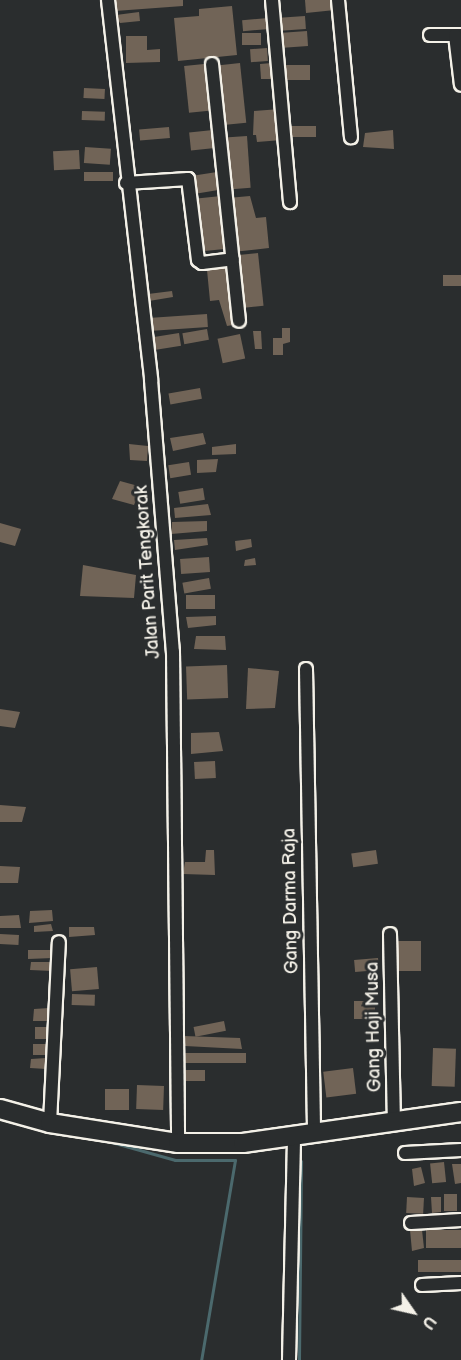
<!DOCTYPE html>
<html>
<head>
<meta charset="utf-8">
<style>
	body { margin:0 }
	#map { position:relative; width:461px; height:1360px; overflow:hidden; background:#2a2d2e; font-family:"Balsamiq Sans",sans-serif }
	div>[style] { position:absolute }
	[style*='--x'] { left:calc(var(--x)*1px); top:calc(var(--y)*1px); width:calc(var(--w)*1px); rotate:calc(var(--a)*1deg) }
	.stream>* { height:3px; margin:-1.5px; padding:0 1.5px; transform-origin:1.5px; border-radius:1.5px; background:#4b696d }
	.building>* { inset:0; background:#716457; transform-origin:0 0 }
	.roads { filter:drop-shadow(2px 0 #f4f1e8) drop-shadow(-2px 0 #f4f1e8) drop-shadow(0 2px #f4f1e8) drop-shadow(0 -2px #f4f1e8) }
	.minor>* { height:12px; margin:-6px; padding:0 6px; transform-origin:6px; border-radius:6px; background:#2a2d2e }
	.secondary>* { height:18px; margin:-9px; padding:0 9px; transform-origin:9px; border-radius:9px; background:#2a2d2e }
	span { translate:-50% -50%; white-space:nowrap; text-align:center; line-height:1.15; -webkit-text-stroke:6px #2a2d2e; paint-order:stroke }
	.street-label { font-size:18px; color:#f4f1e8 }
	.north { position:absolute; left:383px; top:1282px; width:60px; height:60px; -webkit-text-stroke:4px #2a2d2e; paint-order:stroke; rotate:124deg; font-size:16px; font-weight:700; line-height:24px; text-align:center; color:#f4f1e8 }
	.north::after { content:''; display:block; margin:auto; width:21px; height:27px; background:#f4f1e8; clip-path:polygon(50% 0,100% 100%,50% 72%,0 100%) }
</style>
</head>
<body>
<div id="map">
	<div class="stream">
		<div style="--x:104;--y:1140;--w:74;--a:15.7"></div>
		<div style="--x:175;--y:1160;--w:60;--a:0"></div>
		<div style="--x:235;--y:1160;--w:203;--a:99.6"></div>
		<div style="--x:299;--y:1360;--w:199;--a:-89.4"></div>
	</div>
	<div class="building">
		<div style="clip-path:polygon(114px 0,183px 0,183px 6px,115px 11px)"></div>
		<div style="clip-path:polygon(305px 0,334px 0,335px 10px,306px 13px)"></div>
		<div style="clip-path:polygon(232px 6px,237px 55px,178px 61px,174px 18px,199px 16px,199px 9px)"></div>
		<div style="clip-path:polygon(139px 12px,140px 21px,120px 23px,116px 15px)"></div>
		<div style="left:305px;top:16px;width:13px;height:29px;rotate:86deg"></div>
		<div style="left:268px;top:18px;width:11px;height:26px;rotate:85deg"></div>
		<div style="left:307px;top:31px;width:15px;height:28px;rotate:86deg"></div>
		<div style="left:261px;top:33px;width:12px;height:19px;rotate:90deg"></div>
		<div style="clip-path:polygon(126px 36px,147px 36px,147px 50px,160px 49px,160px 62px,126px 63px)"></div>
		<div style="left:267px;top:48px;width:13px;height:17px;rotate:86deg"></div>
		<div style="left:240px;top:63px;width:60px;height:23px;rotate:84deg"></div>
		<div style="clip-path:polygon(272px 63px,272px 79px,261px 79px,260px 64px)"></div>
		<div style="left:204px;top:64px;width:47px;height:20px;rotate:84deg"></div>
		<div style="left:284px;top:65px;width:26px;height:15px"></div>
		<div style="left:84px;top:88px;width:21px;height:10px;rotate:3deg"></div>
		<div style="clip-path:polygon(280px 109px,282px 140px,257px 142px,256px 135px,253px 135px,254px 111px)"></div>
		<div style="left:82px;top:111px;width:23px;height:9px;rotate:2deg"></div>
		<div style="left:316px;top:126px;width:11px;height:25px;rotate:90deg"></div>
		<div style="left:169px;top:127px;width:11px;height:30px;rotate:85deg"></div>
		<div style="left:213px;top:130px;width:18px;height:24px;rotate:84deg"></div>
		<div style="clip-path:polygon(393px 130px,394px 149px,363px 147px,365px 133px)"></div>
		<div style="left:247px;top:136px;width:52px;height:22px;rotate:86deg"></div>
		<div style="left:85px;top:147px;width:26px;height:16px;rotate:4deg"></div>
		<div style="left:79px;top:150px;width:19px;height:26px;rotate:87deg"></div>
		<div style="left:84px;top:172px;width:29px;height:9px"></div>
		<div style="left:217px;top:172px;width:18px;height:23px;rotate:81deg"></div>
		<div style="left:221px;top:196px;width:53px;height:24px;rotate:84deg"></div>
		<div style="clip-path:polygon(250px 196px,256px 218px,266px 217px,269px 248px,233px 252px,228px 198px)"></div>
		<div style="left:258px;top:253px;width:53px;height:22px;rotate:84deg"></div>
		<div style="clip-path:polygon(228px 268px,233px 325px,227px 326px,219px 300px,210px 301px,207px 270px)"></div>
		<div style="left:443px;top:275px;width:18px;height:11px"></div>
		<div style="clip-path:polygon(172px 291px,173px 297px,149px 301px,148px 294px)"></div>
		<div style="left:207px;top:314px;width:13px;height:55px;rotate:86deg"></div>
		<div style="clip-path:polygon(282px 328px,290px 328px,290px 342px,283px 344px,283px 355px,273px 355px,273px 338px,282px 338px)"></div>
		<div style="left:207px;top:329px;width:11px;height:25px;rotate:80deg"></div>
		<div style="clip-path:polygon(253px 331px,261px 331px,262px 349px,255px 349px)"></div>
		<div style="left:179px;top:333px;width:13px;height:30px;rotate:81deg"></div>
		<div style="left:240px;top:334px;width:25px;height:23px;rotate:78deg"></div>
		<div style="left:200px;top:388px;width:11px;height:32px;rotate:80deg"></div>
		<div style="clip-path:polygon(203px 433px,206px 444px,173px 451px,170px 438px)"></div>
		<div style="clip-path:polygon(129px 444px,148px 446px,147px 461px,130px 460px)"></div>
		<div style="clip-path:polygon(236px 444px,236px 454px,212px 455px,212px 447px)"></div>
		<div style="clip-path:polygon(218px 459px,216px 472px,197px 473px,197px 460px)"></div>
		<div style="left:189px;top:462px;width:13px;height:21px;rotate:81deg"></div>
		<div style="clip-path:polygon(120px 481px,142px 487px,134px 505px,112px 499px)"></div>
		<div style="left:203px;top:488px;width:12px;height:25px;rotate:81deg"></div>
		<div style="clip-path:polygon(208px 504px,211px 515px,175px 518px,174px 508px)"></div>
		<div style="clip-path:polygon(207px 521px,207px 531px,171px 534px,172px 522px)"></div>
		<div style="clip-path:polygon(0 523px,21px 529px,15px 546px,0 542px)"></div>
		<div style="clip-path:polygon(207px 538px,208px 545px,175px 550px,174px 540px)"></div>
		<div style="clip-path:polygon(251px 539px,252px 547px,236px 551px,235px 541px)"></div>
		<div style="left:209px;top:557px;width:15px;height:29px;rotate:86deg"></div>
		<div style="clip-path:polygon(255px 558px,256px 565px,244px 566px,245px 560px)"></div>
		<div style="clip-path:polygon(83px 565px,136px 575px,134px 598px,80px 596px)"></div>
		<div style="left:209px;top:578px;width:11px;height:27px;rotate:80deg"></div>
		<div style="left:215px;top:595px;width:14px;height:29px;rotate:90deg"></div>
		<div style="clip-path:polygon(216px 616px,216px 625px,188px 628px,186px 617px)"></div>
		<div style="clip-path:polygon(196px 636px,225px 636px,226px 650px,194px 649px)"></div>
		<div style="left:227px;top:665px;width:33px;height:41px;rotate:88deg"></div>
		<div style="clip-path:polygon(248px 668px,279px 671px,275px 708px,246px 709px)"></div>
		<div style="clip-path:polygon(0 709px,20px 712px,15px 728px,0 726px)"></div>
		<div style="clip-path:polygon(219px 732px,223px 751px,191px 754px,191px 733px)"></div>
		<div style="left:215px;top:761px;width:17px;height:21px;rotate:87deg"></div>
		<div style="clip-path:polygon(0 805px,26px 807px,22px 822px,0 822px)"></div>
		<div style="clip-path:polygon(206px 850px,214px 850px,215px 875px,183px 874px,185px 862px,205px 862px)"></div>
		<div style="left:376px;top:850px;width:14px;height:25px;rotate:82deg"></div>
		<div style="clip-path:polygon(0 866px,20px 867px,18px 883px,0 883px)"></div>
		<div style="clip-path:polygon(52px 910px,53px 921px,29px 923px,30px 911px)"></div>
		<div style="clip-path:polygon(19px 915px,21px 928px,0 928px,0 916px)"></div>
		<div style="clip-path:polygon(51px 924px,53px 931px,34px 932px,34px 926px)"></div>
		<div style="clip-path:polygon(69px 927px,94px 927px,95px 935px,69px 937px)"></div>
		<div style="left:0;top:934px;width:19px;height:10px;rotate:3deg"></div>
		<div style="left:398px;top:941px;width:23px;height:30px"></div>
		<div style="clip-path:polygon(28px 950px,51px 950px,53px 958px,28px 959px)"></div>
		<div style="left:378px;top:958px;width:12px;height:24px;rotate:85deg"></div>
		<div style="clip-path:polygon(31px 962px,51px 962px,52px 971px,30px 970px)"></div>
		<div style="left:97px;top:967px;width:22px;height:27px;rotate:85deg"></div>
		<div style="left:72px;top:994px;width:23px;height:11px;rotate:2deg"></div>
		<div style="left:354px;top:1001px;width:21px;height:18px"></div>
		<div style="clip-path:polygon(49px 1008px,50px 1021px,33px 1021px,34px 1009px)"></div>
		<div style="left:224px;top:1021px;width:10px;height:31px;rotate:79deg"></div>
		<div style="left:35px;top:1027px;width:15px;height:12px"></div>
		<div style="clip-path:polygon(184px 1036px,240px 1038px,242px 1049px,185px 1046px)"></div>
		<div style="left:33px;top:1044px;width:15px;height:11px"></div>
		<div style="left:433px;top:1048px;width:23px;height:38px;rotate:2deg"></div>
		<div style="left:185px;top:1053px;width:61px;height:10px"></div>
		<div style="clip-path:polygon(46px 1058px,46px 1069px,30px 1068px,31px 1059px)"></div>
		<div style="left:353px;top:1068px;width:26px;height:30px;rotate:83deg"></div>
		<div style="left:184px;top:1070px;width:21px;height:11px"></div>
		<div style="left:137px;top:1085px;width:27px;height:24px;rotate:2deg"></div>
		<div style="left:105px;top:1089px;width:24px;height:21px"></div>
		<div style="left:444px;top:1162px;width:20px;height:14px;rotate:84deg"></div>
		<div style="clip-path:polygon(452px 1164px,461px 1164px,461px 1183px,455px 1184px)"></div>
		<div style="clip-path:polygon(421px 1167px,425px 1183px,414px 1186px,412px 1169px)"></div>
		<div style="left:457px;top:1194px;width:17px;height:13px;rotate:90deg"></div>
		<div style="left:407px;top:1197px;width:17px;height:16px;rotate:3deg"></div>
		<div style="clip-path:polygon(431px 1197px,441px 1197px,441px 1212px,432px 1213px)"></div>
		<div style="clip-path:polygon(410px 1230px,422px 1230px,424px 1248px,412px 1251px)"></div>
		<div style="left:461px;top:1230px;width:18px;height:35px;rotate:90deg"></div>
		<div style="left:461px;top:1260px;width:12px;height:43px;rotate:90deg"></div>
	</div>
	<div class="roads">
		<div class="minor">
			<div style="--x:108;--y:0;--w:382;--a:83.5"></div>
			<div style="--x:151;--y:380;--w:273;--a:85.4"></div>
			<div style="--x:173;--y:652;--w:491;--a:89.4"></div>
			<div style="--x:272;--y:0;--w:203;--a:84.9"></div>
			<div style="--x:338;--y:0;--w:138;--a:84.6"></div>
			<div style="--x:430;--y:35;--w:31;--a:0"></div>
			<div style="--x:455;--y:35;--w:50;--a:83.2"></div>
			<div style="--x:212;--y:64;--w:258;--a:84"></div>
			<div style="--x:126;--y:183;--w:62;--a:-3.7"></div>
			<div style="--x:188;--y:179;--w:82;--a:83"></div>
			<div style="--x:198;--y:260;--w:5;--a:37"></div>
			<div style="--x:202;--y:263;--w:31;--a:-7"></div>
			<div style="--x:306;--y:669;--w:463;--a:89"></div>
			<div style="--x:390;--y:934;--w:185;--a:88.8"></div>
			<div style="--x:50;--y:1123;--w:181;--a:-87.2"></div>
			<div style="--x:405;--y:1153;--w:56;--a:-3.1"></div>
			<div style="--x:411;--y:1223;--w:50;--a:-3.4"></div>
			<div style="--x:422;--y:1285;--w:39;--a:-3"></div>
			<div style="--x:289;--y:1360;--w:225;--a:-88.7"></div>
		</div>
		<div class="secondary">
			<div style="--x:0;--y:1109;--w:52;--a:15.6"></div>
			<div style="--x:50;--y:1123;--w:130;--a:8.9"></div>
			<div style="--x:178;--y:1143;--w:65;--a:0"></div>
			<div style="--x:243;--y:1143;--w:220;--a:-8.1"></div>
		</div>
	</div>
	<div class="street-label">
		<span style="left:148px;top:572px;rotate:-94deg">Jalan Parit Tengkorak</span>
		<span style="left:291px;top:901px;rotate:-91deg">Gang Darma Raja</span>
		<span style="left:374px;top:1027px;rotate:-91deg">Gang Haji Musa</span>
	</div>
	<div class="north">U</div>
</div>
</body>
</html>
